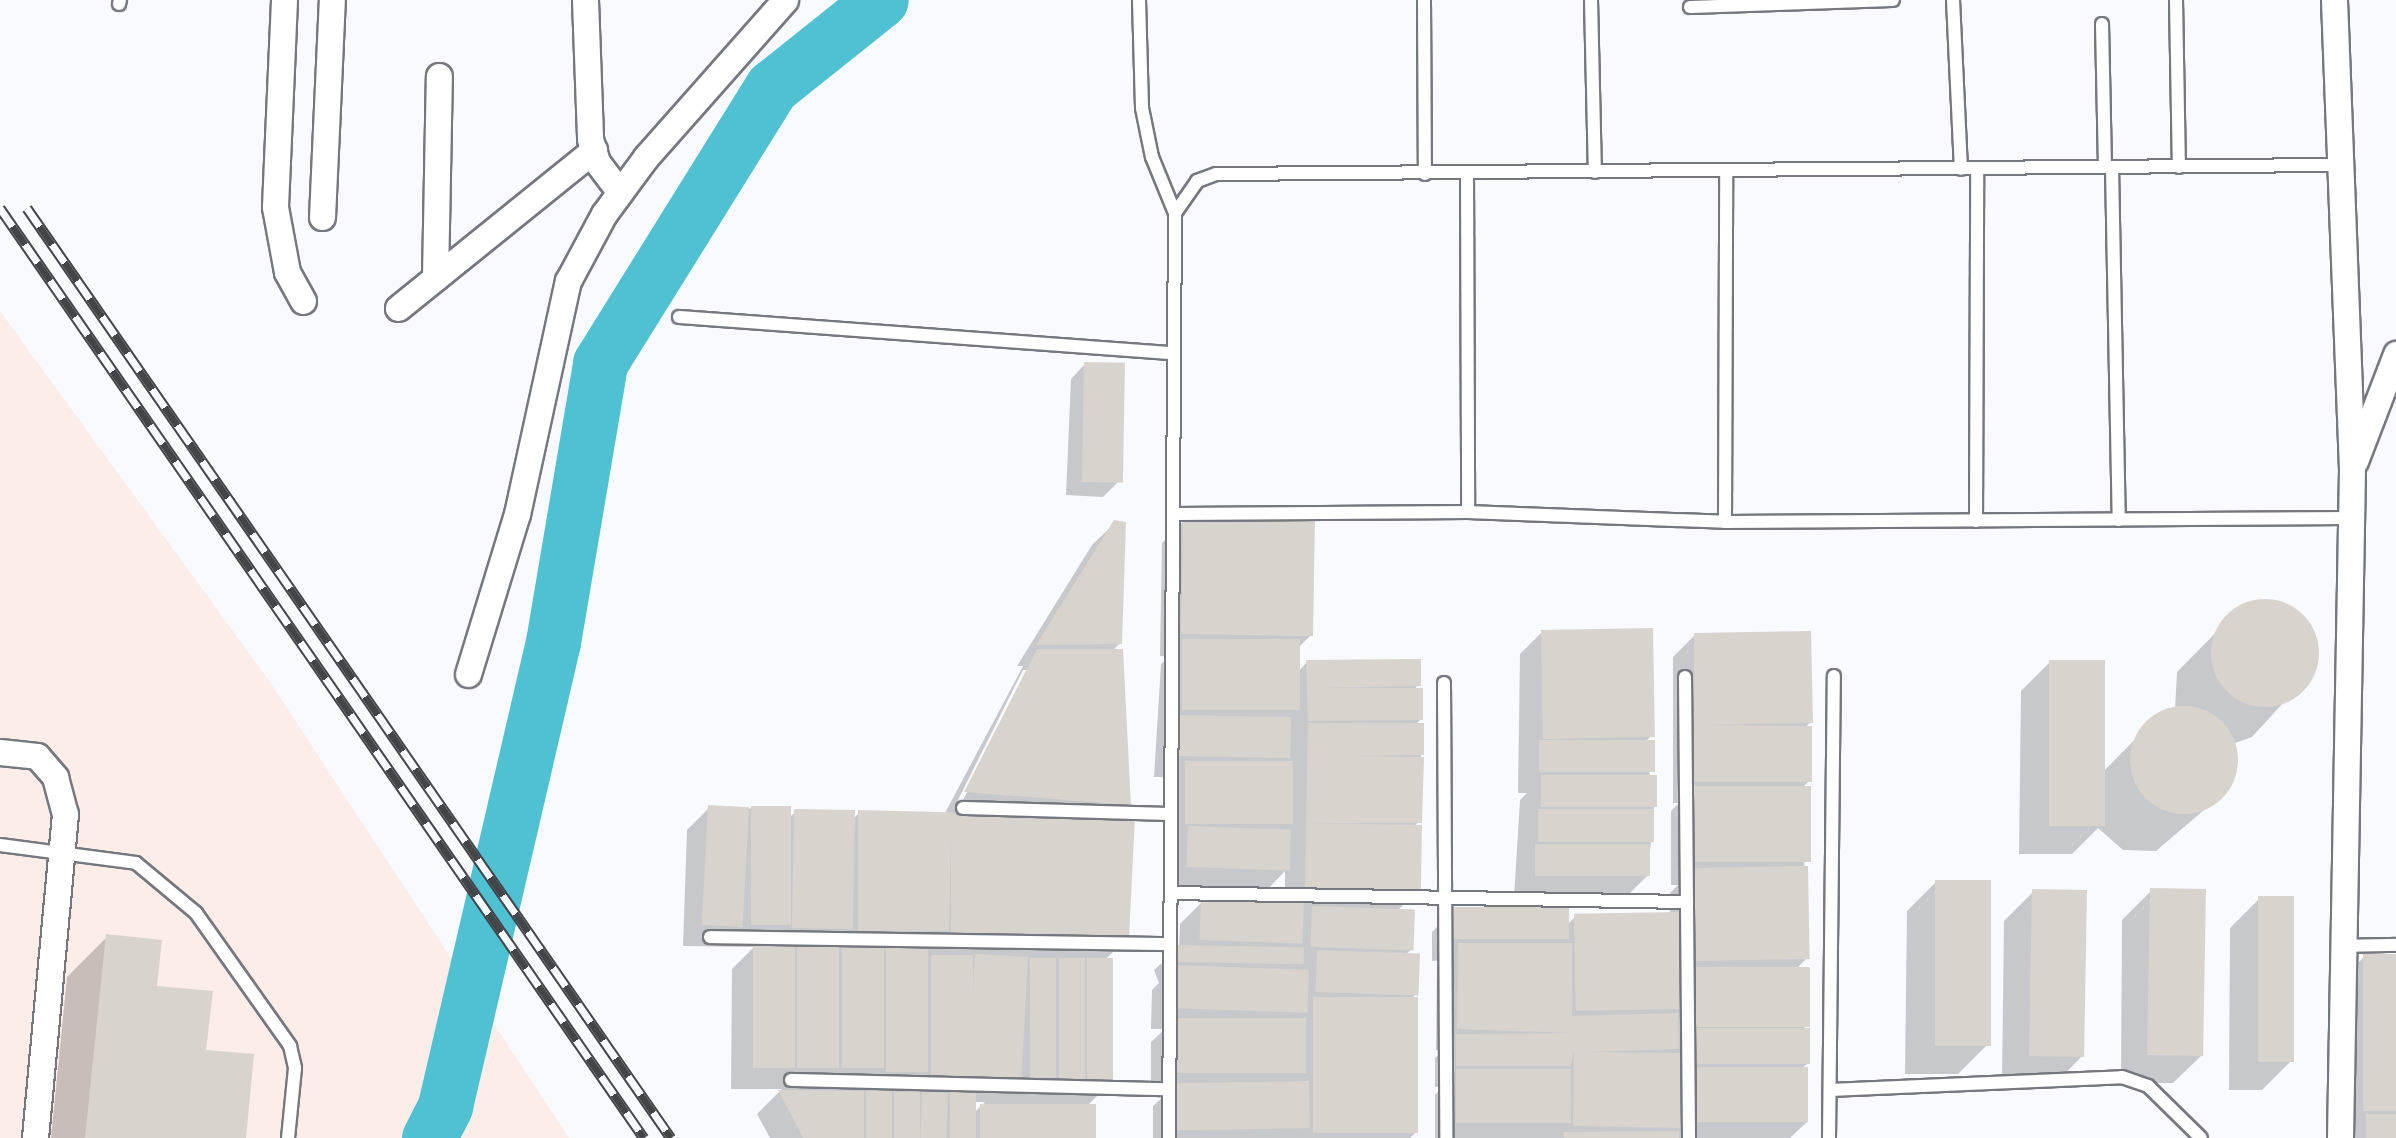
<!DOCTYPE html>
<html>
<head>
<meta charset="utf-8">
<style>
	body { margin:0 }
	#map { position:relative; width:2396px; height:1138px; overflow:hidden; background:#f9faff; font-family:"Sofia Sans Condensed",sans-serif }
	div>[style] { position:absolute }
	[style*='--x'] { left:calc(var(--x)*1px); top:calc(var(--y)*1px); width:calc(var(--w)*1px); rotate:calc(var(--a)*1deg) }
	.commercial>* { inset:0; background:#fcede9 }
	.shadow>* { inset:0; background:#0003 }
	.river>* { height:55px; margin:-27.5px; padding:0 27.5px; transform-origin:27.5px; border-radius:27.5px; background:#4fc1d3 }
	.building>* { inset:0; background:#d9d3cd; transform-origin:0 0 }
	.round { border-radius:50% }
	.roads { filter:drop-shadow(2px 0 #75787f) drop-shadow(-2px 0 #75787f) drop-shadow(0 2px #75787f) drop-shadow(0 -2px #75787f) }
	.lane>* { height:12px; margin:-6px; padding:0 6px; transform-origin:6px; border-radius:6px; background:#fff }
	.street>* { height:25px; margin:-12.5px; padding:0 12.5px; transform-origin:12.5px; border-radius:12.5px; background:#fff }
	.rail>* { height:11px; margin-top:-5.5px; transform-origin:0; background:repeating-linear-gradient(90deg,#f9faff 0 22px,#444548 0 44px); box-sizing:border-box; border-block:2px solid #444548 }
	span { translate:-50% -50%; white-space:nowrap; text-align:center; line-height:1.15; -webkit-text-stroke:8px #f9faff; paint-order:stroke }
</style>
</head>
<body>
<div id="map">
	<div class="commercial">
		<div style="clip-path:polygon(0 311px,270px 682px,569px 1138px,0 1138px)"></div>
	</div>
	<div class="shadow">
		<div style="clip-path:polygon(1085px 364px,1118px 482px,1103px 497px,1066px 495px,1071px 379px)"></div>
		<div style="clip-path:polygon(1184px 521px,1310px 636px,1297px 649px,1297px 673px,1307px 662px,1418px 685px,1413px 691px,1421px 719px,1414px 726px,1422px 726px,1419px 821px,1413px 828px,1419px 889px,1397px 911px,1412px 949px,1405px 955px,1417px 993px,1410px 1000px,1416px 1132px,1410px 1138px,1153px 1138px,1153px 1106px,1166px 1094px,1151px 1094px,1151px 1042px,1165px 1029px,1151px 1029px,1152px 990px,1159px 983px,1154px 970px,1179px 948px,1180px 924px,1202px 902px,1285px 904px,1285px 871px,1266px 891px,1166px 888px,1164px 785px,1172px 777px,1154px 777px,1161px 664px,1170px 656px,1160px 656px,1162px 543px)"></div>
		<div style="clip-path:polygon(evenodd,1115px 523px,1120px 643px,1112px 651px,1128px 804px,1114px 819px,1127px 938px,1104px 961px,1111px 1082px,1087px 1106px,1093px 1138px,770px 1138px,757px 1114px,782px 1089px,731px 1089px,732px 969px,754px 947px,683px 946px,687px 830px,709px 808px,788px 809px,788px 819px,795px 812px,852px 820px,859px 813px,945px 813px,1023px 666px,1017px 666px,1092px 545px,1115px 523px,1023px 670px,1029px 670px,961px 804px,957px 802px,1023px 670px,1115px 523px,973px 1102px,985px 1102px,973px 1114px,973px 1102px)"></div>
		<div style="clip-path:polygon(2257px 602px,2291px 609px,2313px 634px,2314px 669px,2252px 737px,2232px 744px,2233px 776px,2225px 792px,2156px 851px,2123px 850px,2098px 828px,2072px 854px,2019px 854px,2021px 691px,2050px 662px,2101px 774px,2160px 714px,2175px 710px,2177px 672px,2241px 607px)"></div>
		<div style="clip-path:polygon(1542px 632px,1651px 736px,1645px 742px,1654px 806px,1648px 875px,1626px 897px,1514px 897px,1520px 800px,1527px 793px,1518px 793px,1520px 654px)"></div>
		<div style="clip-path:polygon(1695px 635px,1811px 722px,1804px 728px,1809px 781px,1802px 788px,1807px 958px,1796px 969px,1807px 1025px,1802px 1030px,1808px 1063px,1801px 1069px,1808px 1121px,1790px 1138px,1435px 1138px,1435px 1095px,1442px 1087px,1435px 1087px,1435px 1058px,1443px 1051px,1436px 1050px,1437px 968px,1444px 960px,1432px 961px,1432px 932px,1454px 910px,1566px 926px,1575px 917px,1670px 915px,1670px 893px,1678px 885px,1671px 885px,1671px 811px,1679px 803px,1673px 803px,1673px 657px)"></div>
		<div style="clip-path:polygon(1936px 882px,1987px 1045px,1958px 1074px,1905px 1074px,1907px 911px)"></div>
		<div style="clip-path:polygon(2151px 891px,2202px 1055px,2173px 1083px,2121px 1083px,2122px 920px)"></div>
		<div style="clip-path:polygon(2033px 892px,2083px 1055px,2055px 1084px,2002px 1084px,2004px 921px)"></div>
		<div style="clip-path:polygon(2259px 899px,2291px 1061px,2262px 1090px,2229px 1090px,2230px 928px)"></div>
		<div style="clip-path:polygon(107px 937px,204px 1052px,243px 1138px,51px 1138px,67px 977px)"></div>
		<div style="clip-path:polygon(2396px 956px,2396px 1138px,2335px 1138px,2335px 985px,2364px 957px)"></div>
	</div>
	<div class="river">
		<div style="--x:429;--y:1138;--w:36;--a:-63"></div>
		<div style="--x:445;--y:1106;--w:476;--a:-76.9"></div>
		<div style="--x:553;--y:642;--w:283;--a:-80.4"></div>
		<div style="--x:600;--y:363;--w:325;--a:-58.1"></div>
		<div style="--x:772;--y:87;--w:139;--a:-38.6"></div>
	</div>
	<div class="building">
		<div style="left:1084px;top:362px;width:41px;height:120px;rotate:1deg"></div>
		<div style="left:1183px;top:519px;width:132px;height:115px;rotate:1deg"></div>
		<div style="clip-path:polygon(1114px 520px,1126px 522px,1122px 644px,1036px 645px)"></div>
		<div class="round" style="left:2211px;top:599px;width:108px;height:108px"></div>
		<div style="left:1653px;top:628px;width:109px;height:112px;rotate:89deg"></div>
		<div style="clip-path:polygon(1811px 631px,1813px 723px,1706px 725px,1812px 726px,1812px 782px,1694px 782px,1694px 633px)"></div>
		<div style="left:1182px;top:639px;width:118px;height:71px"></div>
		<div style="clip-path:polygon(1037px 649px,1123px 649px,1131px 805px,964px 792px)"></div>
		<div style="clip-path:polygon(1421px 659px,1421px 686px,1322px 688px,1423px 688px,1423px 720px,1308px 721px,1306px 660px)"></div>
		<div style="left:2049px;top:660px;width:56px;height:166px"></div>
		<div class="round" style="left:2130px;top:706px;width:108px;height:108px"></div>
		<div style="left:1176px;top:715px;width:115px;height:41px;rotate:1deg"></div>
		<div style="clip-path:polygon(1308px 723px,1424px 723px,1424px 755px,1350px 756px,1424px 757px,1422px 823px,1306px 823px)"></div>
		<div style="left:1539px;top:740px;width:116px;height:32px"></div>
		<div style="left:1185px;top:761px;width:108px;height:63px"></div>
		<div style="left:1541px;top:775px;width:116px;height:32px"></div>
		<div style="left:1811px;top:786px;width:76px;height:119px;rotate:90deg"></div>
		<div style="left:708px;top:805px;width:41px;height:120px;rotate:3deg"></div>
		<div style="left:751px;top:806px;width:40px;height:119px"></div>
		<div style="left:794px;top:809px;width:61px;height:119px;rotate:1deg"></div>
		<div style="left:1538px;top:809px;width:116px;height:33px"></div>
		<div style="clip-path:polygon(858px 810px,1135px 817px,1129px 939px,951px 932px,951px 833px,949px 931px,858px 931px)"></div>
		<div style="left:1422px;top:825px;width:65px;height:116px;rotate:91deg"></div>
		<div style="left:1188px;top:826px;width:103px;height:41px;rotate:2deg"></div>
		<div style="left:1535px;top:844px;width:115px;height:32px"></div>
		<div style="left:1808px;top:866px;width:93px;height:117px;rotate:89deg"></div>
		<div style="left:1935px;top:880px;width:56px;height:166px"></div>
		<div style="left:2150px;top:888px;width:56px;height:167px;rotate:1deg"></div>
		<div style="left:2032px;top:889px;width:55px;height:167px;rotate:1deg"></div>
		<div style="left:2258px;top:896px;width:36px;height:166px"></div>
		<div style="left:1201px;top:899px;width:103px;height:41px;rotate:2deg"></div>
		<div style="left:1312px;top:906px;width:103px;height:41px;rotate:2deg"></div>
		<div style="left:1453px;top:907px;width:116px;height:32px"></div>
		<div style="left:1680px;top:912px;width:97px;height:106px;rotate:89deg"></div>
		<div style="clip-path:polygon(106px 934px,162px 940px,157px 986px,213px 991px,206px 1050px,254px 1054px,246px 1138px,85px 1138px)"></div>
		<div style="clip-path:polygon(1458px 943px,1572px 943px,1572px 1016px,1678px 1013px,1679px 1049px,1586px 1052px,1682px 1053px,1681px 1128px,1573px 1126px,1574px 1051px,1571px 1066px,1456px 1066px,1456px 1034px,1572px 1033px,1457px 1029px)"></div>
		<div style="left:797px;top:944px;width:42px;height:124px"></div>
		<div style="left:884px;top:944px;width:124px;height:42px;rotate:90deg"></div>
		<div style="left:753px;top:945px;width:42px;height:123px"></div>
		<div style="left:1175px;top:945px;width:129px;height:17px;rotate:1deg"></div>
		<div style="left:886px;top:948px;width:42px;height:124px"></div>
		<div style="left:1317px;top:950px;width:103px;height:42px;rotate:2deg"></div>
		<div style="left:975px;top:954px;width:53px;height:126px;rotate:3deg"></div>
		<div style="left:2363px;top:954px;width:33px;height:157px"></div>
		<div style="left:931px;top:955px;width:42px;height:124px"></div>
		<div style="left:1030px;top:958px;width:26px;height:125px"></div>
		<div style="left:1059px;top:958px;width:26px;height:125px"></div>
		<div style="left:1087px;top:958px;width:26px;height:125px"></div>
		<div style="left:1173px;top:965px;width:136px;height:43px;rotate:2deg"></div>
		<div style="left:1693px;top:967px;width:117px;height:60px"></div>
		<div style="left:1418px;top:997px;width:136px;height:105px;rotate:90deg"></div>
		<div style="left:1172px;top:1018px;width:134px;height:55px"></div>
		<div style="left:1810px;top:1028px;width:36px;height:117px;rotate:90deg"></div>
		<div style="left:1693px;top:1067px;width:115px;height:55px"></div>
		<div style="left:1571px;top:1069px;width:54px;height:115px;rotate:90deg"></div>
		<div style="left:1309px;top:1081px;width:47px;height:135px;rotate:89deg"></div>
		<div style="clip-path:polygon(778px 1090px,864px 1091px,864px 1138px,803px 1138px)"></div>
		<div style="left:866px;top:1091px;width:26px;height:47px"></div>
		<div style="left:894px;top:1092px;width:26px;height:46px"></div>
		<div style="left:922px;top:1092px;width:26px;height:46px;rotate:2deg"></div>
		<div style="left:950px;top:1092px;width:26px;height:46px"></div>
		<div style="left:980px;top:1104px;width:116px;height:34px"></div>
		<div style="left:2366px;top:1114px;width:30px;height:24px"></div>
		<div style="clip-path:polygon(1679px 1131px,1679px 1138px,1564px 1138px,1563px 1132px)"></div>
	</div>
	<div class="roads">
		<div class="lane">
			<div style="--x:1139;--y:0;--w:108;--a:88.4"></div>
			<div style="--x:1142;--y:108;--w:50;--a:78.5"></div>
			<div style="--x:1152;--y:157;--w:61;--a:67.7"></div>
			<div style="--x:1424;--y:0;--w:174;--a:89.7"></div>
			<div style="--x:1591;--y:0;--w:172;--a:88.7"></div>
			<div style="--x:1953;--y:0;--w:169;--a:87.3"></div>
			<div style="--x:2176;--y:0;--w:167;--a:89"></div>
			<div style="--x:119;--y:4;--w:4;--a:-76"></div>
			<div style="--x:1690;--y:7;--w:203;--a:-2"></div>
			<div style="--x:2102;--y:24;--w:143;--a:88.8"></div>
			<div style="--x:2112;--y:167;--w:353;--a:88.9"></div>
			<div style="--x:1467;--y:173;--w:339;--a:89.8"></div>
			<div style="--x:679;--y:317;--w:496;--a:4.2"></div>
			<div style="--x:1175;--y:514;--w:293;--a:-0.4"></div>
			<div style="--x:1468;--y:512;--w:257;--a:2.2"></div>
			<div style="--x:1725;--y:522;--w:625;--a:-0.37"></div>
			<div style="--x:1976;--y:521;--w:352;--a:-89.8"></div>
			<div style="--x:1725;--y:522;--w:351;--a:-89.8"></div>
			<div style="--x:1685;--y:677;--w:461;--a:89.5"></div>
			<div style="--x:1444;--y:683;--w:455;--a:89.7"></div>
			<div style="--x:963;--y:808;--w:208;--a:1.7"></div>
			<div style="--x:0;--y:845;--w:137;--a:7.5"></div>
			<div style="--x:136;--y:863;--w:78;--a:39.8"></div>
			<div style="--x:196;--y:913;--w:163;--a:54.7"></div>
			<div style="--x:290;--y:1046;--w:23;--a:77"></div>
			<div style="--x:295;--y:1068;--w:70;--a:95.7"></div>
			<div style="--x:1171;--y:893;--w:516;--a:1"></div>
			<div style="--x:710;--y:937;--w:460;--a:0.9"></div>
			<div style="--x:2343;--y:946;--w:53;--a:-1.1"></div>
			<div style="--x:791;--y:1080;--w:378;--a:1.4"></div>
			<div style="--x:1830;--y:1090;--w:292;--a:-2.5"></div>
			<div style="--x:2122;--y:1077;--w:28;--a:19"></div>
			<div style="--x:2148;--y:1086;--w:74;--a:44.5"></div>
			<div style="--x:1169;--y:1138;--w:925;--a:-89.63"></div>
			<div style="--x:1175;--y:213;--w:39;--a:-55"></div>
			<div style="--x:1197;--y:181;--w:20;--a:-20"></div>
			<div style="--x:1216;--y:174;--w:1122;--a:-0.46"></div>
			<div style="--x:1829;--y:1138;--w:462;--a:-89.4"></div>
		</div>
		<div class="street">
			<div style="--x:284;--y:0;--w:207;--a:92.5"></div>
			<div style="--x:275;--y:207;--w:66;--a:79.5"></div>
			<div style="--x:287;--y:272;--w:33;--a:61"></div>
			<div style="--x:585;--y:0;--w:139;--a:87.9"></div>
			<div style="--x:590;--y:139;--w:24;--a:73"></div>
			<div style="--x:597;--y:162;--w:38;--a:53"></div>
			<div style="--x:2334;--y:0;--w:470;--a:87.8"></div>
			<div style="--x:2352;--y:470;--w:668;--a:91.03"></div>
			<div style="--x:322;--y:217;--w:217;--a:-87.4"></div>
			<div style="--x:435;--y:278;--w:202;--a:-88.9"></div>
			<div style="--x:398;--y:308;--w:252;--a:-38.9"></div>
			<div style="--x:2355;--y:461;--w:115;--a:-69"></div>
			<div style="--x:468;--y:674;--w:167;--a:-73"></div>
			<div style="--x:517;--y:514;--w:239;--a:-77.7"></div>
			<div style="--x:568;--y:281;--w:76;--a:-61.8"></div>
			<div style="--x:604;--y:214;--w:71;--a:-53.6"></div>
			<div style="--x:646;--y:157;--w:210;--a:-48.5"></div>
			<div style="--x:0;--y:752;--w:37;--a:6"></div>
			<div style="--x:37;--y:756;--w:28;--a:49"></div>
			<div style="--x:55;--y:777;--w:38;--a:75"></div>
			<div style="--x:65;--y:814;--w:325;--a:95.3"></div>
		</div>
	</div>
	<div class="rail">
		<div style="--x:0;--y:208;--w:1131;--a:55.3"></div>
		<div style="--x:27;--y:208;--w:1131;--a:55.3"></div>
	</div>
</div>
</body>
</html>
